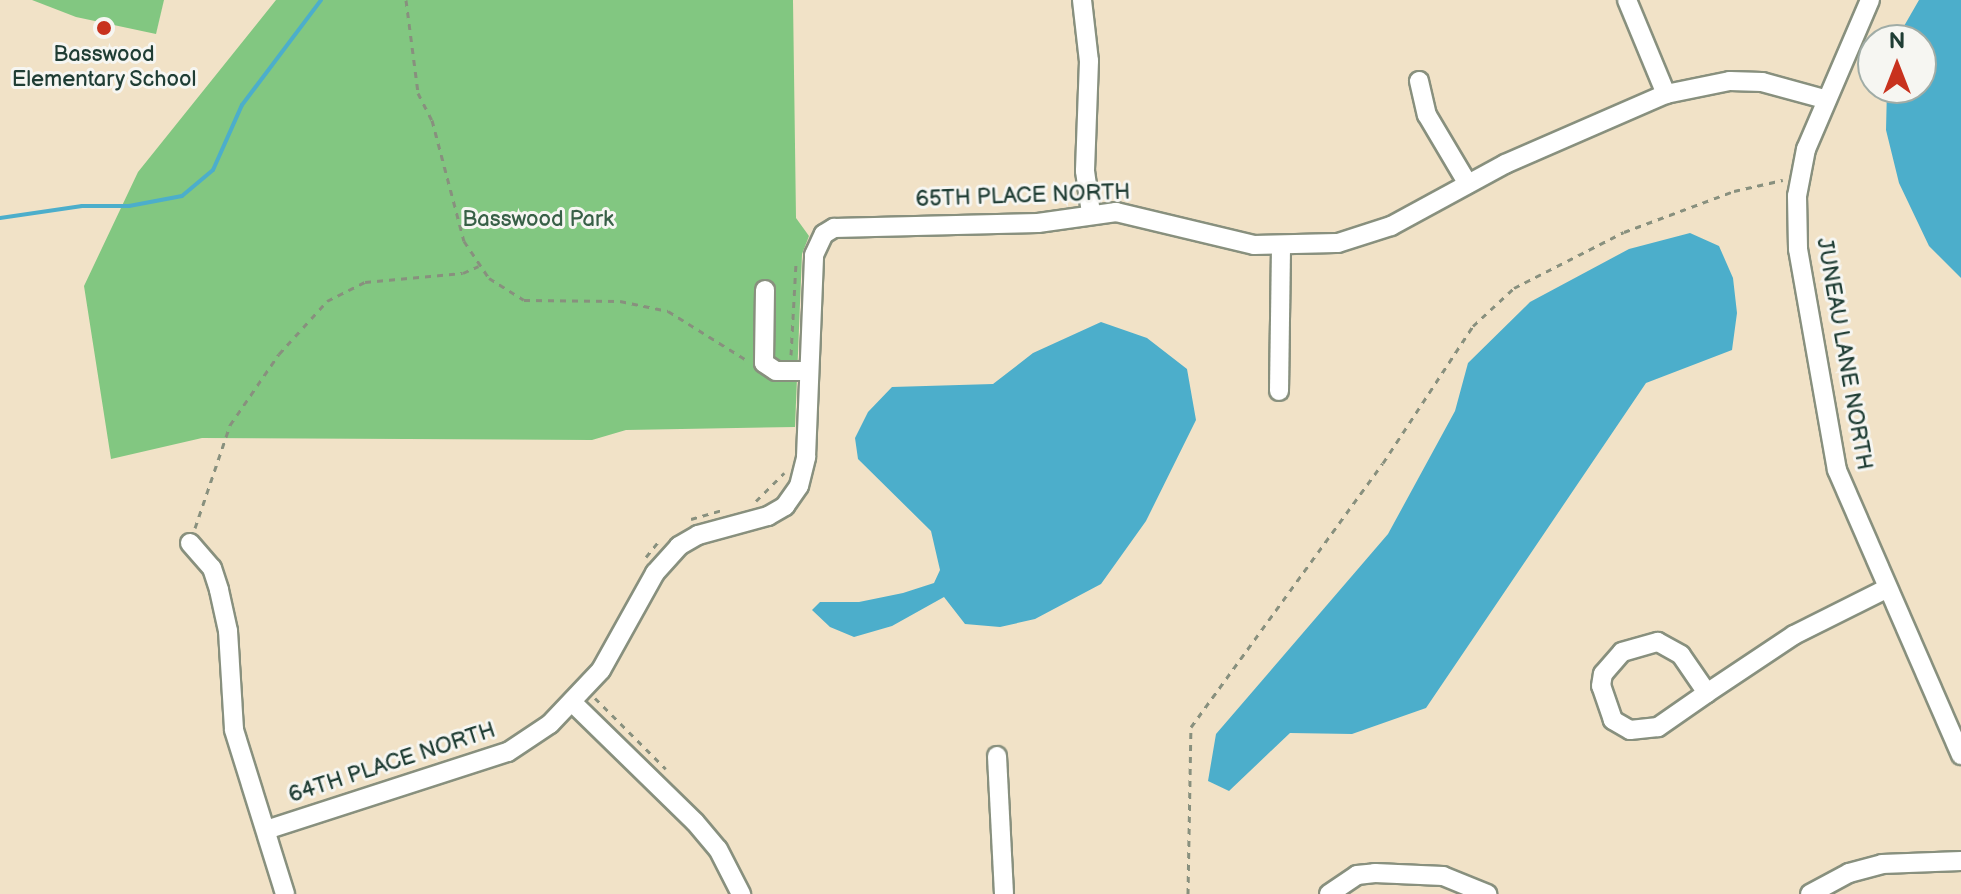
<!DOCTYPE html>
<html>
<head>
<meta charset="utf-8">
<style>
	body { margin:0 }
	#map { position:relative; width:1961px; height:894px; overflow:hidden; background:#f1e2c7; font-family:"Balsamiq Sans",sans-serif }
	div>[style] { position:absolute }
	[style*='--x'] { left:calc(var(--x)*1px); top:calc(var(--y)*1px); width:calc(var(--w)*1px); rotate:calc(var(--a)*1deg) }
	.green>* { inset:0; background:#82c781 }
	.water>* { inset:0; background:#4caecb }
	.stream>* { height:4px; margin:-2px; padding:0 2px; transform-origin:2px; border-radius:2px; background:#4caecb }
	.path>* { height:3px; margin-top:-1.5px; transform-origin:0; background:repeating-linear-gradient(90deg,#88907e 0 6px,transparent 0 12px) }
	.roads { filter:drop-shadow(2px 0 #88907e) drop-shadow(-2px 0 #88907e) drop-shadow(0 2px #88907e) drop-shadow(0 -2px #88907e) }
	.minor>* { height:18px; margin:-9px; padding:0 9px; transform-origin:9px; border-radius:9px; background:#fff }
	.dots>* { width:22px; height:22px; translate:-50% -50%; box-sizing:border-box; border:4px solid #f6f6f2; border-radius:50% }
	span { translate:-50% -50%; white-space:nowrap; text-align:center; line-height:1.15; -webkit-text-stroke:6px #f6f6f2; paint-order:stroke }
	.poi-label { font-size:22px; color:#1f3d34 }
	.street-label { font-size:22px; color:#1f3d34 }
	.park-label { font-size:22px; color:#386047 }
	.north { position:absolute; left:1857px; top:24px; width:80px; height:80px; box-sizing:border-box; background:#f6f6f2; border:2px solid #a0aca6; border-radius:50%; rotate:0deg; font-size:22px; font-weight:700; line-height:32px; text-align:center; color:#1f3d34 }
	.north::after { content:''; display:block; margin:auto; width:28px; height:36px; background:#c8321e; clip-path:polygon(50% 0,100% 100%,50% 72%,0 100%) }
</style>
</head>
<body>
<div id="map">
	<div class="green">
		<div style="clip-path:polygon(32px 0,164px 0,156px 34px,76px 17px)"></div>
		<div style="clip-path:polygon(276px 0,793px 0,796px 218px,809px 236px,802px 254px,795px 427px,626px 430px,592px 440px,202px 438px,111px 459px,84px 286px,138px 172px)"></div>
	</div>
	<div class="water">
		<div style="clip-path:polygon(1919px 0,1961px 0,1961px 278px,1929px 246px,1899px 183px,1886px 130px,1887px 88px,1921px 88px,1921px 40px,1896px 40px)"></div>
		<div style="clip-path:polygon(1690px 233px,1719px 246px,1733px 278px,1737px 313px,1732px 350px,1646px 383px,1426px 708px,1352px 734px,1290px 733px,1229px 791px,1208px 781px,1216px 734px,1388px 534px,1455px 411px,1468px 363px,1530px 302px,1629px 249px)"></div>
		<div style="clip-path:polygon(1101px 322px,1147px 338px,1187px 369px,1196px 420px,1146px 521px,1101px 584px,1035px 619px,1000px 627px,965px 624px,944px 597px,892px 626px,854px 637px,830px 627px,812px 610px,820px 602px,859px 602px,903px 593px,934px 583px,940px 570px,931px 531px,858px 459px,855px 438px,868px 412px,892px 387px,993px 384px,1033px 353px)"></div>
	</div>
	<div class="stream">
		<div style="--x:0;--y:218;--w:83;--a:-8.3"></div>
		<div style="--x:82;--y:206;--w:47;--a:0"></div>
		<div style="--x:129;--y:206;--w:54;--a:-10.7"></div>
		<div style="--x:182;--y:196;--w:40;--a:-40"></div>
		<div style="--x:213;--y:170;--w:71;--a:-66"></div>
		<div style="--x:242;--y:105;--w:131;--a:-53"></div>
	</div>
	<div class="path">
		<div style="--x:406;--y:0;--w:94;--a:82.6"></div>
		<div style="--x:418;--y:93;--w:30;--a:63"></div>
		<div style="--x:432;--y:120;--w:125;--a:75.2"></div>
		<div style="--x:464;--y:241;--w:45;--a:56"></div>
		<div style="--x:489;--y:278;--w:41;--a:32.2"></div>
		<div style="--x:524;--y:300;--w:96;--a:0.6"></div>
		<div style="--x:620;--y:301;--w:49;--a:11.8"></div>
		<div style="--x:668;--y:311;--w:94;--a:32"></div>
		<div style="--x:791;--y:355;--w:92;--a:-86.9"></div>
		<div style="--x:756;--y:501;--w:40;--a:-45"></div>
		<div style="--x:691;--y:519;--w:32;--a:-16"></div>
		<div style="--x:195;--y:528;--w:109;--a:-71.2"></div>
		<div style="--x:230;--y:425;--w:86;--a:-55.4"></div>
		<div style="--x:279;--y:354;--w:72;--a:-47.8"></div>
		<div style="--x:327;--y:301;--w:42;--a:-26.6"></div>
		<div style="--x:365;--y:282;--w:98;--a:-5.2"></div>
		<div style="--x:463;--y:273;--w:17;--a:-24"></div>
		<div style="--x:646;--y:557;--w:21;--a:-51"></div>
		<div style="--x:595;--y:698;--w:100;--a:45"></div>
		<div style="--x:1188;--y:894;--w:167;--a:-89"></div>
		<div style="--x:1191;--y:727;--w:326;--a:-54"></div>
		<div style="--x:1383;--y:463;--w:164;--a:-56.7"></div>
		<div style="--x:1473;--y:326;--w:56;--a:-42.8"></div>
		<div style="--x:1514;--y:288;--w:123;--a:-27"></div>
		<div style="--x:1624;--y:232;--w:117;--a:-20.4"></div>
		<div style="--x:1734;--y:191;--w:50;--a:-12.7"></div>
	</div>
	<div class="roads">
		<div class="minor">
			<div style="--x:1082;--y:0;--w:61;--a:83.5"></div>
			<div style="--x:1089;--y:61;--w:110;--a:92.1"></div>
			<div style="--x:1085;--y:171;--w:42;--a:81.9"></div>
			<div style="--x:1627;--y:0;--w:102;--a:67.5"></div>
			<div style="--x:1870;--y:0;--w:162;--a:113.2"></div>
			<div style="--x:1806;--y:149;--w:48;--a:100.8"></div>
			<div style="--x:1797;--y:196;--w:53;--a:88.9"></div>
			<div style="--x:1798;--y:249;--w:224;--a:80"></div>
			<div style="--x:1837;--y:470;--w:311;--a:66.5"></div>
			<div style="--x:1419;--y:81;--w:35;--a:77"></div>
			<div style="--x:1427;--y:115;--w:80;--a:59.3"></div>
			<div style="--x:765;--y:290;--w:73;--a:90.8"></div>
			<div style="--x:764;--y:363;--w:14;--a:34"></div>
			<div style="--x:776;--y:371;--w:33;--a:0"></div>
			<div style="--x:1279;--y:391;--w:143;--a:-89.2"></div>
			<div style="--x:190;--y:543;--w:33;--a:49"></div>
			<div style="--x:212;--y:568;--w:23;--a:72"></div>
			<div style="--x:219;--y:590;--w:42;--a:77.6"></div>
			<div style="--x:228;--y:631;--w:99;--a:86.5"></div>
			<div style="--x:234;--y:730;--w:172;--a:72.7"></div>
			<div style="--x:1707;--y:693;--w:60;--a:145.2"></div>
			<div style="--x:1658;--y:727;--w:28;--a:174"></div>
			<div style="--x:1630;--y:730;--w:20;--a:-150"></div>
			<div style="--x:1613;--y:720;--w:36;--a:-109"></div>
			<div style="--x:1601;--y:686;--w:12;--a:-81"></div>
			<div style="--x:1603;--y:674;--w:29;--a:-49"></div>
			<div style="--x:1622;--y:652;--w:37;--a:-16"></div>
			<div style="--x:1658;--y:642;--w:26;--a:29"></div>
			<div style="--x:1681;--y:655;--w:46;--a:55.6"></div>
			<div style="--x:1707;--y:693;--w:105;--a:-33.7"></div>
			<div style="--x:1794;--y:635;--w:103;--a:-26.6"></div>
			<div style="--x:573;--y:703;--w:170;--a:44.3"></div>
			<div style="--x:695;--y:822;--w:35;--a:50"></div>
			<div style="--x:718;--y:849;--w:51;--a:62.9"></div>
			<div style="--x:997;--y:756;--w:138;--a:87.1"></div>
			<div style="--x:266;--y:830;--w:254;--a:-17.9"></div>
			<div style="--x:508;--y:752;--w:50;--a:-33.7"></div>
			<div style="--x:550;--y:724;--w:74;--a:-46.6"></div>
			<div style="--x:601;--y:670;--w:111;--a:-60.9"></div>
			<div style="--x:655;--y:573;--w:36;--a:-48"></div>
			<div style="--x:679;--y:546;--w:22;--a:-30"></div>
			<div style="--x:698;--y:535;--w:73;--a:-15.2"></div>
			<div style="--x:768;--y:516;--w:20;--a:-30"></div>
			<div style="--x:785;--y:506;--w:24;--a:-55"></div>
			<div style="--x:799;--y:486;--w:30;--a:-76"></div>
			<div style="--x:806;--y:457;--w:202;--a:-87.7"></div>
			<div style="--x:814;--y:255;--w:23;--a:-65"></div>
			<div style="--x:824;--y:234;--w:12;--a:-31"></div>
			<div style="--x:834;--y:228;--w:204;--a:-1.4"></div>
			<div style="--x:1038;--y:223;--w:79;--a:-8"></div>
			<div style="--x:1116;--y:212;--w:142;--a:13.4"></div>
			<div style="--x:1254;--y:245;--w:84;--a:-1.4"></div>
			<div style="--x:1338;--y:243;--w:56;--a:-17.8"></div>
			<div style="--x:1391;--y:226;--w:130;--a:-28.5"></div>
			<div style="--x:1505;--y:164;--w:176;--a:-23.5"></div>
			<div style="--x:1666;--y:94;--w:65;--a:-11.5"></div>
			<div style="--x:1730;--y:81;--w:32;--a:2"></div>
			<div style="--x:1762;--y:82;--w:64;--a:15.3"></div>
			<div style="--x:1329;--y:894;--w:34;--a:-34"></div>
			<div style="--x:1357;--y:875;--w:18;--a:-6"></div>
			<div style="--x:1375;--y:873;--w:68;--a:2.5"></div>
			<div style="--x:1443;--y:876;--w:48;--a:22.2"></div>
			<div style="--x:1810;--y:894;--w:44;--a:-28.3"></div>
			<div style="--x:1849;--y:873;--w:34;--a:-15"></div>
			<div style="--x:1882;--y:864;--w:79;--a:-2.2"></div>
		</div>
	</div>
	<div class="dots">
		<div style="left:104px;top:28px;background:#c8321e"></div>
	</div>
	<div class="poi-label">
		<span style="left:104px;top:67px">Basswood<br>Elementary School</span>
	</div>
	<div class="street-label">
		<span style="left:1023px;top:196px;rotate:-2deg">65TH PLACE NORTH</span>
		<span style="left:1844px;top:354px;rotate:80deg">JUNEAU LANE NORTH</span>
		<span style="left:392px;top:763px;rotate:-18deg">64TH PLACE NORTH</span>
	</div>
	<div class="park-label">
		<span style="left:538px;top:220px">Basswood Park</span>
	</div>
	<div class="north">N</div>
</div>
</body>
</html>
